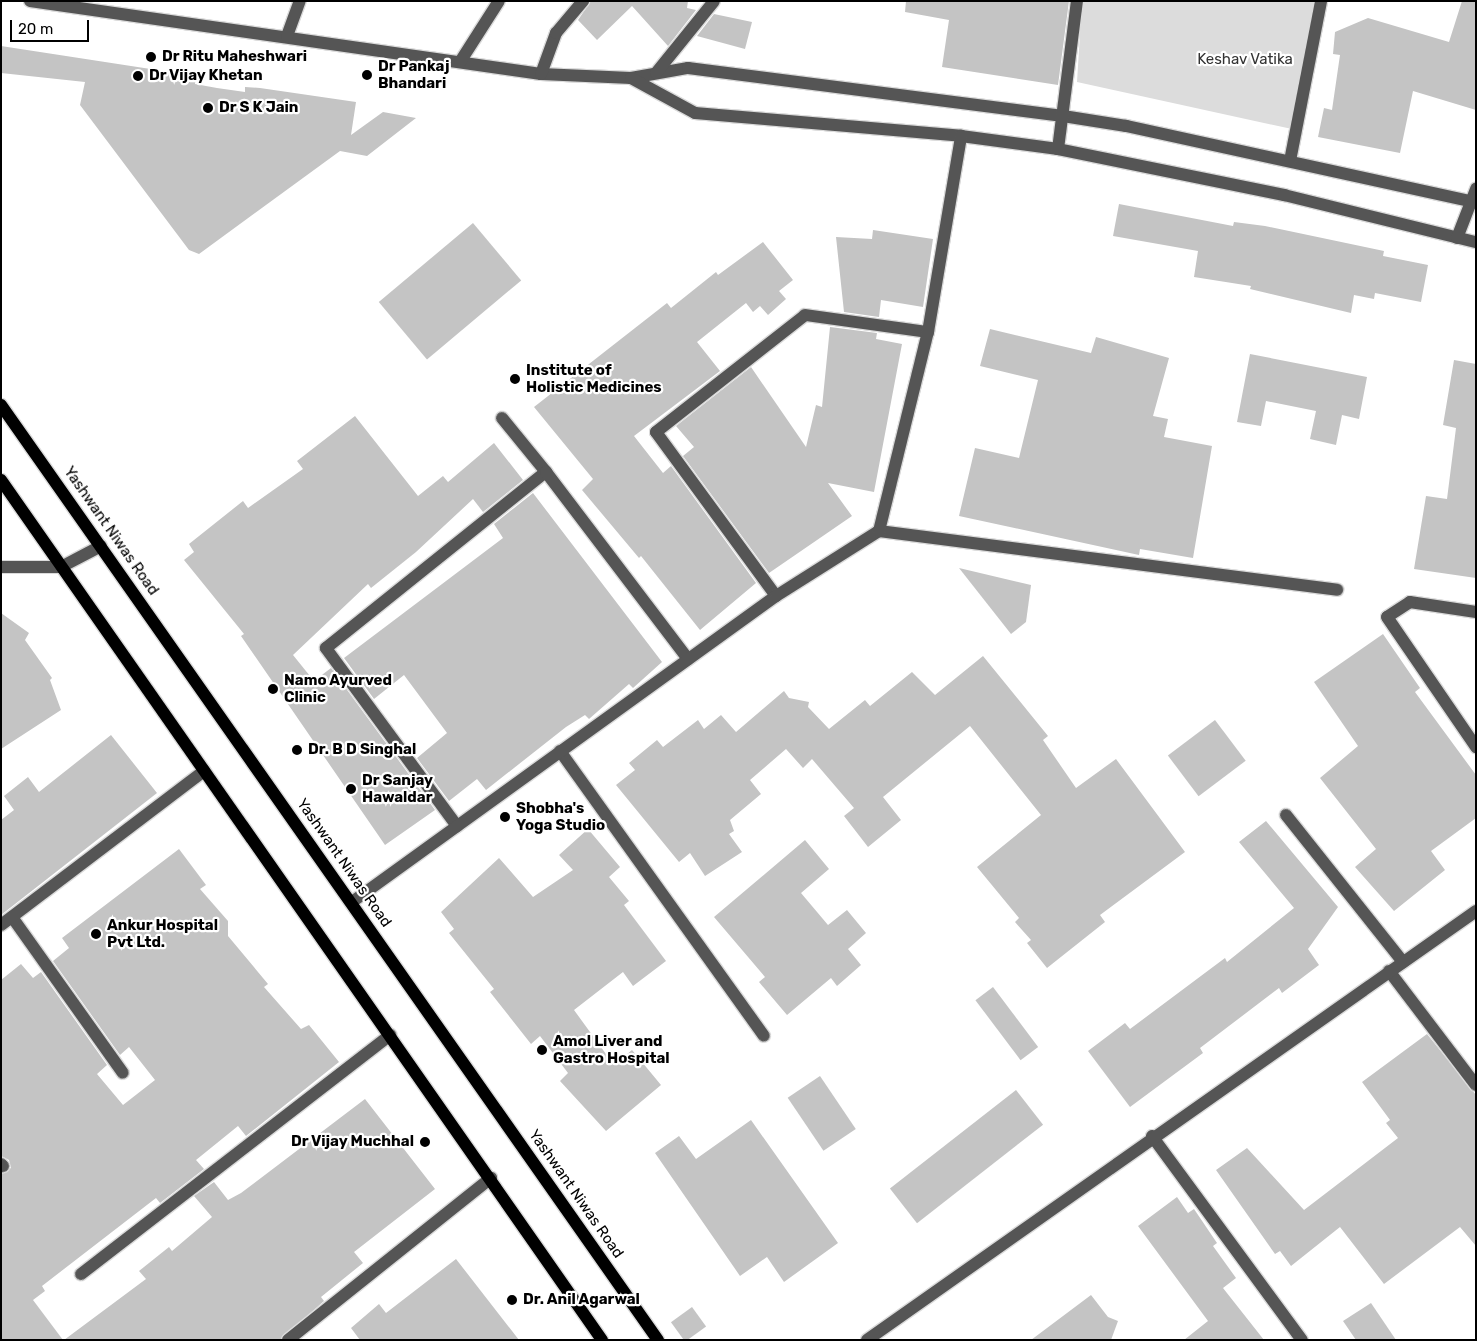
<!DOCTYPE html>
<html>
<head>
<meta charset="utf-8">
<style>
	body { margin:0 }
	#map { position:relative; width:1477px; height:1341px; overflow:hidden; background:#fff; font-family:Rubik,sans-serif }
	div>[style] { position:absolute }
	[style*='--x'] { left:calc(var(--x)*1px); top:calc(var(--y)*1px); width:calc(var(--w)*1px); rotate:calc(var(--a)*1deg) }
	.green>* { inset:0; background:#dcdcdc }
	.building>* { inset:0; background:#c4c4c4; transform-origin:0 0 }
	.roads { filter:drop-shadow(1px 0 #dbdbdb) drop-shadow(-1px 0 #dbdbdb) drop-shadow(0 1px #dbdbdb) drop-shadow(0 -1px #dbdbdb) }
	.minor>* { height:12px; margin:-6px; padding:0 6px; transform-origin:6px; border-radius:6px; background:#555 }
	.major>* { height:12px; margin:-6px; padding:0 6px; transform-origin:6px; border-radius:6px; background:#000 }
	.dots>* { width:14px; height:14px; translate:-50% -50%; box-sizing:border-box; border:2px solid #fff; border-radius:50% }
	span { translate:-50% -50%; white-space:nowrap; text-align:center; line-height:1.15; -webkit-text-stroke:4.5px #fff; paint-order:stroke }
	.poi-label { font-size:15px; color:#000; font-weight:700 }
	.left { translate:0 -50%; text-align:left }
	.right { translate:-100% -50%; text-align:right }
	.park-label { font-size:15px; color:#333 }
	.street-label { font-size:15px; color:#000 }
	.frame { position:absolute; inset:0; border:2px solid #000; pointer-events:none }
	.scale { position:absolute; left:10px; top:20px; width:79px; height:22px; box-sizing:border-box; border:2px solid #000; border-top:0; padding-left:6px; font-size:15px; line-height:18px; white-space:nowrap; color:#000; -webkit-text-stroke:4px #fff; paint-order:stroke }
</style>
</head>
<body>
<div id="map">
	<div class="green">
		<div style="clip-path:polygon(1082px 1px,1319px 1px,1292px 129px,1077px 82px)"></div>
	</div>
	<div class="building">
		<div style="clip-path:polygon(591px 1px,688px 1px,687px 8px,696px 10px,668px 46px,632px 6px,597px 40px,578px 20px)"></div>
		<div style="clip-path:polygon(906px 1px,1069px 1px,1058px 85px,942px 67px,949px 20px,905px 12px)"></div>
		<div style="clip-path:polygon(1462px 1px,1476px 1px,1476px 110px,1413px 91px,1400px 153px,1318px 137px,1324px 108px,1332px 110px,1340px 55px,1333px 54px,1335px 32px,1368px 18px,1449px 42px)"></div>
		<div style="clip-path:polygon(714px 14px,752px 22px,745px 49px,697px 36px)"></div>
		<div style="clip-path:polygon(1px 46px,196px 76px,195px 84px,217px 88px,245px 92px,245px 87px,260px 88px,356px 102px,351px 135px,383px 112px,416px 118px,367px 156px,340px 151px,199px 254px,189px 250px,80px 105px,85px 82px,1px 73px)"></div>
		<div style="clip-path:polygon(1119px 204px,1233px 226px,1234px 222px,1265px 226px,1384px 251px,1383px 256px,1428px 265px,1421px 302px,1375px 293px,1374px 299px,1354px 295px,1351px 313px,1250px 289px,1251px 286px,1194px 277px,1198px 251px,1113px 236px)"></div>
		<div style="left:473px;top:223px;width:75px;height:123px;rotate:50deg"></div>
		<div style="clip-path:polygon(873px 230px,933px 239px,923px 307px,881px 300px,879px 317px,844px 312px,836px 237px,872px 239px)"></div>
		<div style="clip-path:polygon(763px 242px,793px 280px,779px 291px,786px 299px,768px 315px,760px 306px,753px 312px,746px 303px,697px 342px,720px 371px,634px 436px,663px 473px,671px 466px,756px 583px,700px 630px,641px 556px,639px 558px,582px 490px,593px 479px,534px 407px,667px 303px,671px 308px,716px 272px,718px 275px)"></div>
		<div style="clip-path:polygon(830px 327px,877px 333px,876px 339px,902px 344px,874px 492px,828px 483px,852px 516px,769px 573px,683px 456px,694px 447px,676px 426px,751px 367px,806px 447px,816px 405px,822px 407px)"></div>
		<div style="clip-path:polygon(990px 329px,1091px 353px,1096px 337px,1169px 358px,1153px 416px,1168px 419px,1164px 437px,1212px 446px,1193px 558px,1140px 549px,1139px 555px,959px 516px,975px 448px,1019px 458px,1038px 380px,980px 366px)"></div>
		<div style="clip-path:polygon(1250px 354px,1367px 377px,1359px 419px,1342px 415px,1336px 445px,1310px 439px,1316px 411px,1266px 401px,1261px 426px,1237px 422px)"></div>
		<div style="clip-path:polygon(1454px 360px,1476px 364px,1476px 578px,1414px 569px,1426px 496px,1447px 499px,1456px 428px,1443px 425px)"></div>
		<div style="clip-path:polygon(355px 416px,418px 496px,443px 476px,448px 482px,494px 443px,523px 480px,483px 512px,473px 499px,416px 552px,371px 588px,368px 584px,293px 655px,314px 681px,331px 668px,435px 810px,385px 845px,241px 636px,244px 634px,184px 560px,194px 552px,189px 544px,243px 501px,248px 508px,303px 469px,297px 461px)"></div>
		<div style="clip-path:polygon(533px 493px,662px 662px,633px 688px,629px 684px,589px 719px,585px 715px,566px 727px,486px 790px,477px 779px,449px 801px,417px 758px,447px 733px,404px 675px,374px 699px,344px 658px,503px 538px,494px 524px)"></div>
		<div style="clip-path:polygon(959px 568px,1031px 585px,1026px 622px,1011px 634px)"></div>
		<div style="clip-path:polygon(1px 613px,29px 633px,25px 640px,52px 678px,50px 680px,61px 710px,1px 749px)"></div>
		<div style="clip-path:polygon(1383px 634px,1420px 688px,1415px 692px,1476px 775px,1476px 818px,1431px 851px,1445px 870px,1394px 911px,1355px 867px,1376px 849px,1320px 778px,1358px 746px,1314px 682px)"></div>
		<div style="clip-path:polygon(983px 656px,1048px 736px,1043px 740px,1076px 788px,1116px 759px,1185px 852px,1100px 915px,1105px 922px,1047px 968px,1027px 943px,1031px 940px,1015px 922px,1019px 918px,977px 867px,1041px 815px,970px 726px,883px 797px,901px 820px,868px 847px,844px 816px,854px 808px,812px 759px,803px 768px,786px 749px,750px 780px,761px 794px,730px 820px,734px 831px,729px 834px,742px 852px,705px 876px,690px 853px,679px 862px,616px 785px,635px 770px,629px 763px,657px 740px,663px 747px,698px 720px,704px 729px,721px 715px,736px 732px,784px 691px,789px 698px,809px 702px,808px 707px,829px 729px,865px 700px,870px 706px,912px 672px,935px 695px)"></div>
		<div style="left:1215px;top:720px;width:51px;height:59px;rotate:53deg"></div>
		<div style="clip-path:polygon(111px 735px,157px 793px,1px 915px,1px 820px,14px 810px,4px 796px,28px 777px,39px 792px)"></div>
		<div style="clip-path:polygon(1266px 821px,1338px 907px,1308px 949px,1319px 965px,1282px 993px,1279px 988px,1200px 1048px,1203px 1053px,1130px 1107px,1088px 1051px,1125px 1023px,1130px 1029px,1225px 958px,1227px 962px,1294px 908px,1239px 842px)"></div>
		<div style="clip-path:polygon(588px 829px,620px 867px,609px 877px,629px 901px,624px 905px,666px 961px,633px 986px,623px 972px,574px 1010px,614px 1065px,632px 1050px,661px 1085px,606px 1131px,560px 1081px,568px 1073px,540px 1036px,531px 1044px,490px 992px,494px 989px,449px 933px,454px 929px,441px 912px,499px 858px,533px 897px,573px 870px,559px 855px)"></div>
		<div style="clip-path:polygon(805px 840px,829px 869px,801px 893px,828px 925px,847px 910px,866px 933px,848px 949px,861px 965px,837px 986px,831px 978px,787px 1015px,759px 982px,765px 977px,714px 917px)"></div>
		<div style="clip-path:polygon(179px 849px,206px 885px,200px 889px,228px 921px,228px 936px,268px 984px,264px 987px,301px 1029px,309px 1025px,339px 1062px,246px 1136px,238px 1126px,196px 1160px,204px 1169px,160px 1203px,156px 1198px,42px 1286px,45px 1291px,33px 1300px,63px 1340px,1px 1340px,1px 1174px,11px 1168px,9px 1160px,1px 1156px,1px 980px,21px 964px,33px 978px,41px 972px,107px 1065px,97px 1074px,123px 1105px,155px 1080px,129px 1047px,120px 1055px,53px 961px,69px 948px,62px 938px)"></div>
		<div style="left:993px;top:987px;width:75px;height:22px;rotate:53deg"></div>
		<div style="clip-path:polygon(1427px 1034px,1476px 1095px,1476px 1246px,1460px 1227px,1384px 1284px,1340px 1227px,1291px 1266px,1280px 1251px,1275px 1254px,1216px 1170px,1247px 1148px,1304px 1210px,1398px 1138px,1386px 1123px,1390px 1120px,1362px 1082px)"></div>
		<div style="left:820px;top:1076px;width:64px;height:39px;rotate:56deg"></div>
		<div style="left:1016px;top:1090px;width:44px;height:160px;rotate:52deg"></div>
		<div style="clip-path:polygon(365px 1099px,435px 1189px,354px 1252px,363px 1263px,321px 1297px,324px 1301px,280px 1340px,64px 1340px,146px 1279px,139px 1271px,169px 1247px,172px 1251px,212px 1217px,194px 1196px,214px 1182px,228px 1200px,241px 1193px)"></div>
		<div style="clip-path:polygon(751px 1120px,838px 1243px,784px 1282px,767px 1257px,740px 1276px,655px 1153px,679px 1136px,696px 1159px)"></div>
		<div style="clip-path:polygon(1177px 1197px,1188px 1213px,1194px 1209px,1217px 1243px,1213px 1246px,1236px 1278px,1223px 1288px,1264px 1340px,1184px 1340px,1208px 1321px,1138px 1226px)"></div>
		<div style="clip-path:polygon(456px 1259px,519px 1340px,360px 1340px,351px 1328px,379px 1304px,386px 1313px)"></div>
		<div style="clip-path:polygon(1091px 1295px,1108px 1317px,1118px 1321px,1111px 1340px,1031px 1340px)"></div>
		<div style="clip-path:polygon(1371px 1303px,1396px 1340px,1356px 1340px,1343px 1321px)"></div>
		<div style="left:692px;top:1307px;width:24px;height:26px;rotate:54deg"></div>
	</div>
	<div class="roads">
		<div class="minor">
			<div style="--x:30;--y:1;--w:516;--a:8.13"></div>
			<div style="--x:541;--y:74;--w:90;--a:2.5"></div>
			<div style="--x:631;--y:78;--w:58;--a:-10"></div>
			<div style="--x:688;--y:68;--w:378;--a:7.3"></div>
			<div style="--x:1063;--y:116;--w:64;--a:9"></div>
			<div style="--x:1126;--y:126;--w:358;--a:12.3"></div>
			<div style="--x:287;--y:36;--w:37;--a:-70"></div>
			<div style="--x:460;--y:62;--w:72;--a:-57.4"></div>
			<div style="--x:656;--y:73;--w:92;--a:-51.1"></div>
			<div style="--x:541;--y:74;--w:44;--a:-69.9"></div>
			<div style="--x:556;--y:33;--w:42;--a:-49.8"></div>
			<div style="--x:631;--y:78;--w:73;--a:28.7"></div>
			<div style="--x:695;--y:113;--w:267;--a:4.9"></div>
			<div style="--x:961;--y:136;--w:98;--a:7.6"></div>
			<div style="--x:1058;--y:149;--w:231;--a:11.5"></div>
			<div style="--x:1284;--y:195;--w:198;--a:13.8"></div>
			<div style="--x:1058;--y:149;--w:149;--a:-82.7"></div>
			<div style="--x:1290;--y:161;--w:163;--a:-79"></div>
			<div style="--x:1457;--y:238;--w:53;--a:-68.8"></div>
			<div style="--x:502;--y:418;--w:70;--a:50.8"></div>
			<div style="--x:879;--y:531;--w:462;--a:7.3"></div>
			<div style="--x:1;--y:567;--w:60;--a:0"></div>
			<div style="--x:61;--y:567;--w:45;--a:-27.7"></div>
			<div style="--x:776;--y:596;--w:203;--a:-126.2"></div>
			<div style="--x:656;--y:432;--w:189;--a:-38.1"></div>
			<div style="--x:805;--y:315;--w:124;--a:7.9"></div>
			<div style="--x:1476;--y:612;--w:67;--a:-171.4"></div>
			<div style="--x:1410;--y:602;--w:27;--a:147"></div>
			<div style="--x:1387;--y:617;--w:158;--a:55.6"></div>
			<div style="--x:560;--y:751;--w:350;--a:54.4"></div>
			<div style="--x:1286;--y:815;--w:188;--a:51.5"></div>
			<div style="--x:457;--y:826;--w:221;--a:-126.4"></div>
			<div style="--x:326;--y:648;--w:282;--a:-38.7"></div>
			<div style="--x:546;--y:472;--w:235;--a:52.8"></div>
			<div style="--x:352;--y:902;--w:523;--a:-35.82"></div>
			<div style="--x:776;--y:596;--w:122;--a:-32.3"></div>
			<div style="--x:879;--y:531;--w:205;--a:-76.2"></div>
			<div style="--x:928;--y:332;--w:199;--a:-80.4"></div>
			<div style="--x:12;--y:917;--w:191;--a:54.6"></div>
			<div style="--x:1;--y:925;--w:255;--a:-37.2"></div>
			<div style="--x:1389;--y:971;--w:143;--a:52.7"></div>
			<div style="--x:1152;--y:1136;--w:253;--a:53.7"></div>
			<div style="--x:1;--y:1164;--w:3;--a:45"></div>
			<div style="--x:81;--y:1274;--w:391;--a:-37.7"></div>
			<div style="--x:288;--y:1340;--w:260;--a:-38.6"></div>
			<div style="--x:867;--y:1340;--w:745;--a:-35.16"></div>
		</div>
		<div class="major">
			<div style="--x:1;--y:405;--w:1143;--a:54.91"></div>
			<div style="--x:1;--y:480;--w:1049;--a:55.05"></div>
		</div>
	</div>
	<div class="dots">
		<div style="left:151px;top:57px;background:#000"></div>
		<div style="left:367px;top:75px;background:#000"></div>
		<div style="left:138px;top:76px;background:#000"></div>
		<div style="left:208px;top:108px;background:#000"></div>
		<div style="left:515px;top:379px;background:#000"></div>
		<div style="left:273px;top:689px;background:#000"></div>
		<div style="left:297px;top:750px;background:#000"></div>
		<div style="left:351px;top:789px;background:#000"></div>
		<div style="left:505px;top:817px;background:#000"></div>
		<div style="left:96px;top:934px;background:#000"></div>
		<div style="left:542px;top:1050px;background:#000"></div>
		<div style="left:425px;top:1142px;background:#000"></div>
		<div style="left:512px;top:1300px;background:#000"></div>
	</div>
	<div class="poi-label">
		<span class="left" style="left:162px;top:57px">Dr Ritu Maheshwari</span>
		<span class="left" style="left:378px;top:75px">Dr Pankaj<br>Bhandari</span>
		<span class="left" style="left:149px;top:76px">Dr Vijay Khetan</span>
		<span class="left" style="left:219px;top:108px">Dr S K Jain</span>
		<span class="left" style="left:526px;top:379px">Institute of<br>Holistic Medicines</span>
		<span class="left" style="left:284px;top:689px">Namo Ayurved<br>Clinic</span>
		<span class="left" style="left:308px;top:750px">Dr. B D Singhal</span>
		<span class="left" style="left:362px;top:789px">Dr Sanjay<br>Hawaldar</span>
		<span class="left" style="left:516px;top:817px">Shobha's<br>Yoga Studio</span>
		<span class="left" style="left:107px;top:934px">Ankur Hospital<br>Pvt Ltd.</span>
		<span class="left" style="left:553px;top:1050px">Amol Liver and<br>Gastro Hospital</span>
		<span class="right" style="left:414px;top:1142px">Dr Vijay Muchhal</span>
		<span class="left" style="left:523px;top:1300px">Dr. Anil Agarwal</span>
	</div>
	<div class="park-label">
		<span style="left:1245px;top:60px">Keshav Vatika</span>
	</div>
	<div class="street-label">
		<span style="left:111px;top:531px;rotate:55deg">Yashwant Niwas Road</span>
		<span style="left:344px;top:863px;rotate:55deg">Yashwant Niwas Road</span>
		<span style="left:576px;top:1194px;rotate:55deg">Yashwant Niwas Road</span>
	</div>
	<div class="frame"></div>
	<div class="scale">20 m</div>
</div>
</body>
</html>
